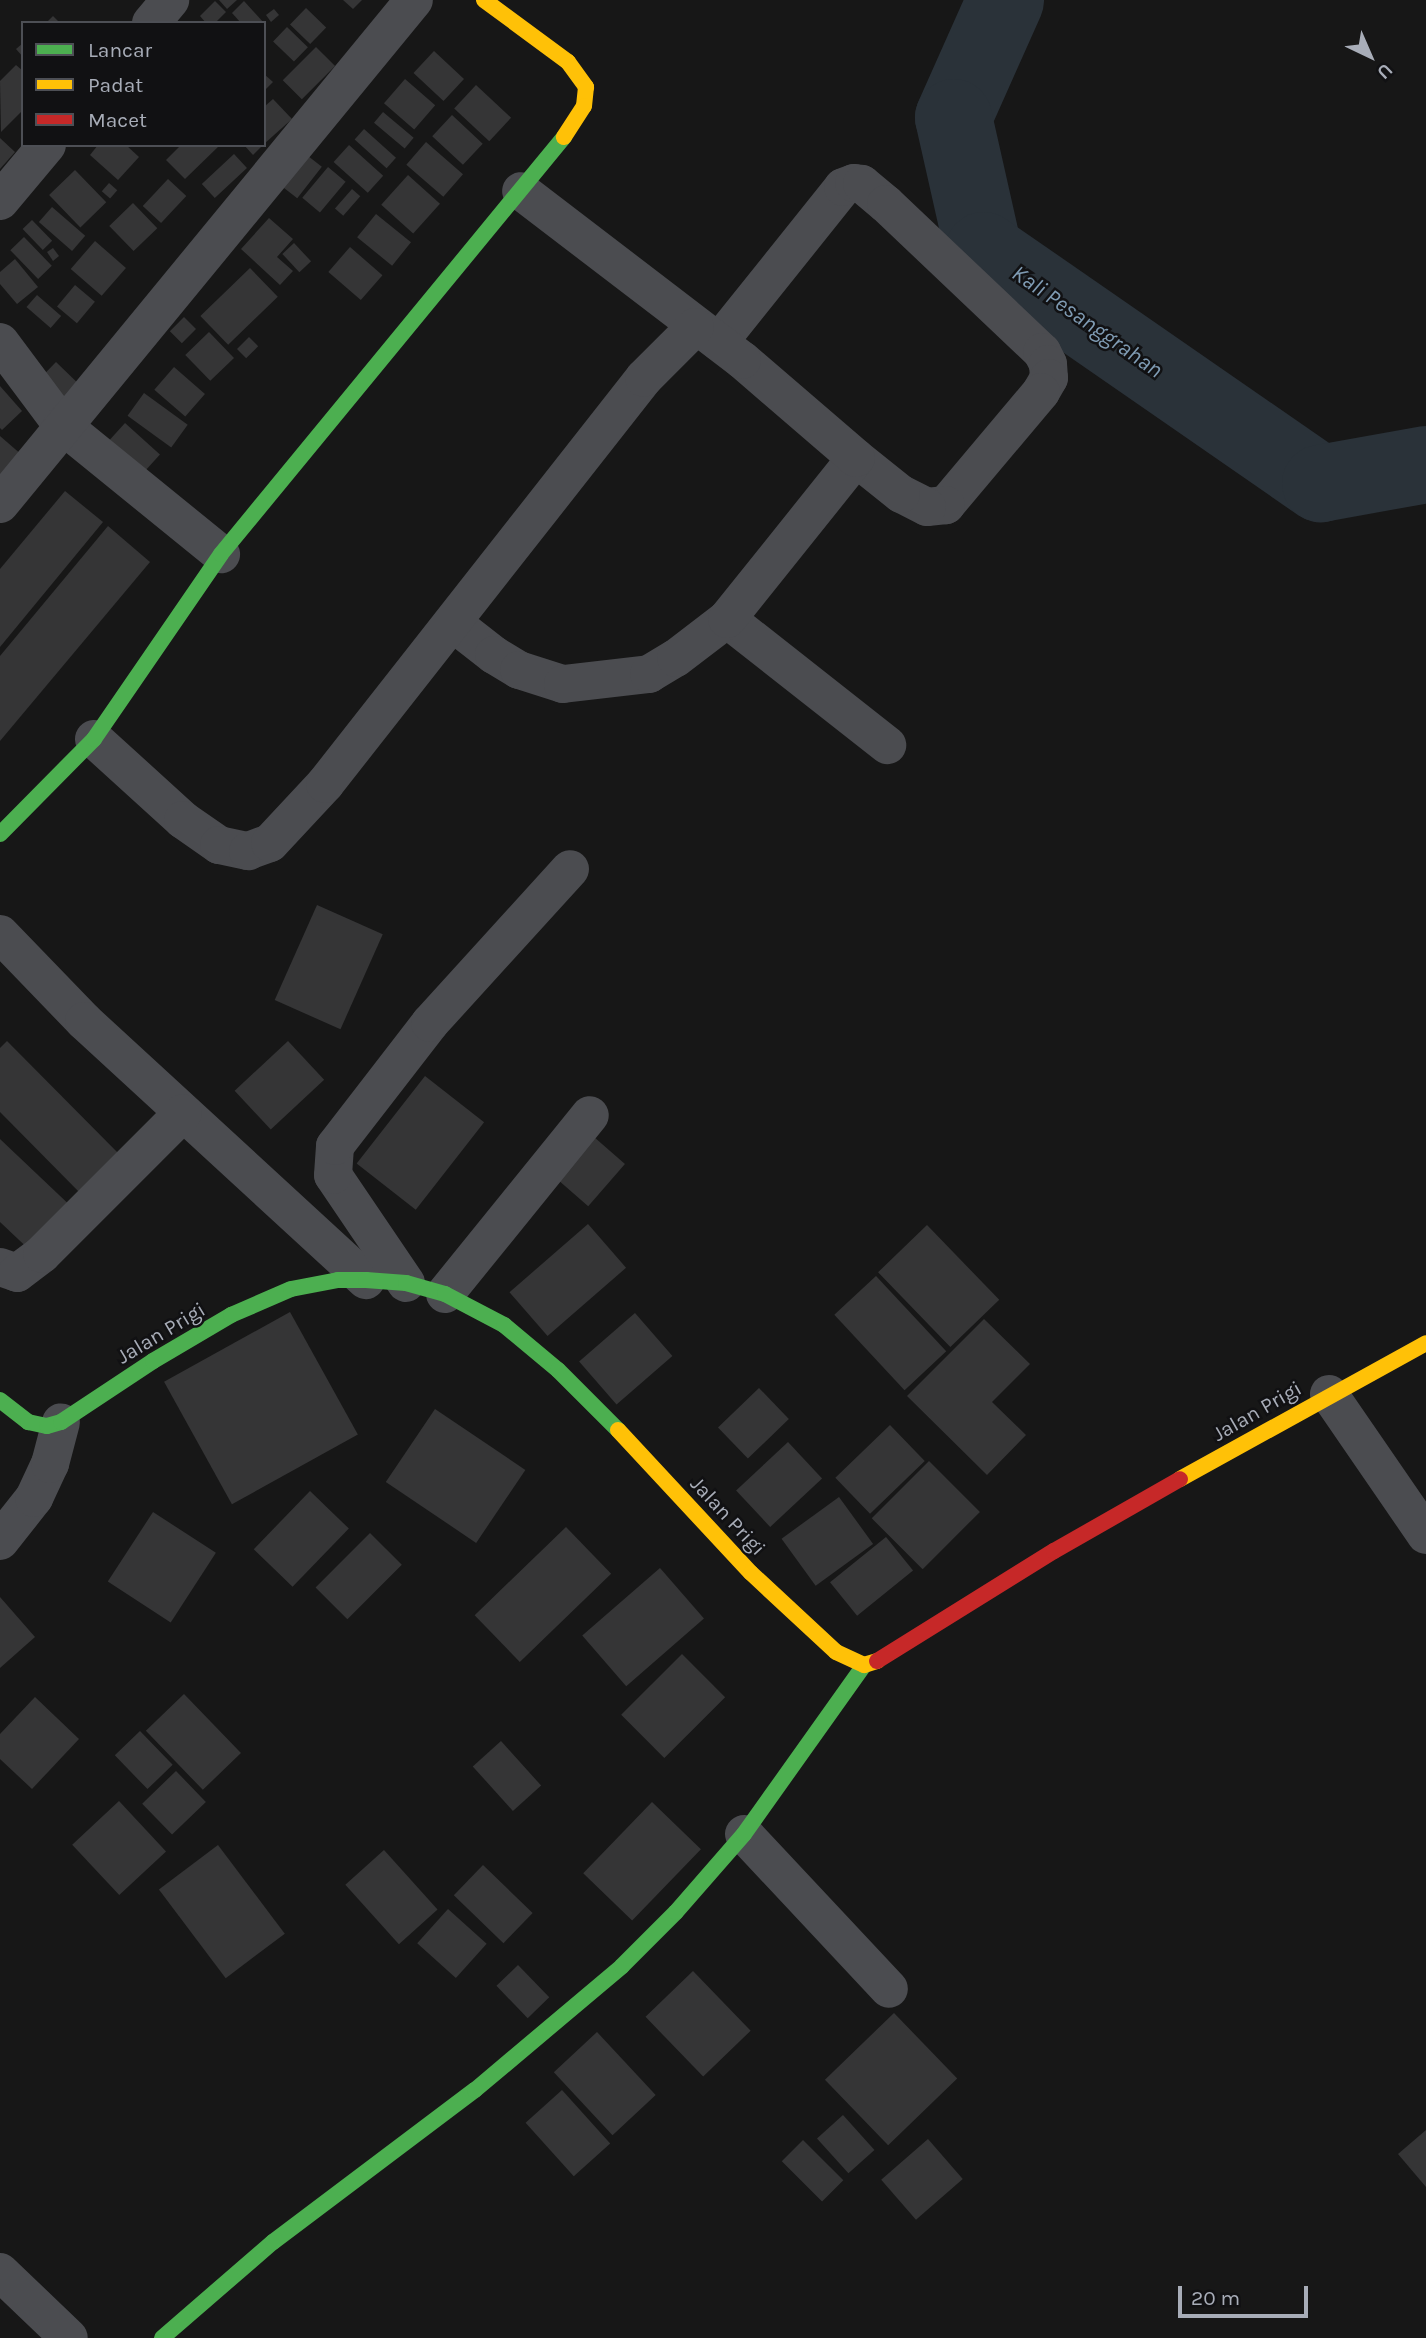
<!DOCTYPE html>
<html>
<head>
<meta charset="utf-8">
<style>
	body { margin:0 }
	#map { position:relative; width:1426px; height:2338px; overflow:hidden; background:#171717; font-family:Karla,sans-serif }
	div>[style] { position:absolute }
	[style*='--x'] { left:calc(var(--x)*1px); top:calc(var(--y)*1px); width:calc(var(--w)*1px); rotate:calc(var(--a)*1deg) }
	.river>* { height:77px; margin:-38.5px; padding:0 38.5px; transform-origin:38.5px; border-radius:38.5px; background:#2a3239 }
	.building>* { inset:0; background:#353536; transform-origin:0 0 }
	.street>* { height:38px; margin:-19px; padding:0 19px; transform-origin:19px; border-radius:19px; background:#4b4c50 }
	.fast>* { height:16px; margin:-8px; padding:0 8px; transform-origin:8px; border-radius:8px; background:#4caf50 }
	.slow>* { height:16px; margin:-8px; padding:0 8px; transform-origin:8px; border-radius:8px; background:#ffc107 }
	.jam>* { height:16px; margin:-8px; padding:0 8px; transform-origin:8px; border-radius:8px; background:#c62828 }
	span { translate:-50% -50%; white-space:nowrap; text-align:center; line-height:1.15; -webkit-text-stroke:5px #111113; paint-order:stroke }
	.street-label { font-size:21px; color:#a8adb8 }
	.water-label { font-size:23px; color:#7f9bb3; font-style:italic }
	.legend { position:absolute; left:21px; top:21px; width:245px; height:126px; box-sizing:border-box; background:#111113; border:2px solid #4d4f55; margin:0; padding:9px 12px; list-style:none; font-size:21px; color:#a8adb8 }
	.legend li { display:flex; align-items:center; gap:14px; height:35px }
	.legend b { width:35px; border:2px solid #4d4f55 }
	.north { position:absolute; left:1335px; top:21px; width:70px; height:70px; -webkit-text-stroke:5px #111113; paint-order:stroke; rotate:136deg; font-size:19px; font-weight:700; line-height:28px; text-align:center; color:#a8adb8 }
	.north::after { content:''; display:block; margin:auto; width:24px; height:32px; background:#a8adb8; clip-path:polygon(50% 0,100% 100%,50% 72%,0 100%) }
	.scale { position:absolute; left:1178px; top:2286px; width:130px; height:32px; box-sizing:border-box; border:4px solid #a8adb8; border-top:0; padding-left:9px; font-size:21px; line-height:24px; white-space:nowrap; color:#a8adb8; -webkit-text-stroke:5px #111113; paint-order:stroke }
</style>
</head>
<body>
<div id="map">
	<div class="river">
		<div style="--x:1005;--y:0;--w:128;--a:114"></div>
		<div style="--x:953;--y:117;--w:136;--a:77.3"></div>
		<div style="--x:983;--y:250;--w:410;--a:34.7"></div>
		<div style="--x:1320;--y:483;--w:108;--a:-10.2"></div>
	</div>
	<div class="building">
		<div style="clip-path:polygon(219px 0,237px 0,227px 9px)"></div>
		<div style="clip-path:polygon(343px 0,362px 0,353px 9px)"></div>
		<div style="clip-path:polygon(215px 1px,226px 12px,215px 23px,206px 23px,200px 16px)"></div>
		<div style="clip-path:polygon(244px 1px,264px 23px,241px 23px,232px 13px)"></div>
		<div style="left:306px;top:8px;width:28px;height:23px;rotate:44deg"></div>
		<div style="clip-path:polygon(274px 9px,279px 15px,271px 22px,266px 15px)"></div>
		<div style="clip-path:polygon(53px 16px,60px 23px,46px 23px)"></div>
		<div style="left:287px;top:27px;width:29px;height:20px;rotate:44deg"></div>
		<div style="clip-path:polygon(23px 43px,23px 57px,16px 49px)"></div>
		<div style="left:316px;top:47px;width:27px;height:47px;rotate:45deg"></div>
		<div style="left:434px;top:51px;width:41px;height:30px;rotate:43deg"></div>
		<div style="clip-path:polygon(16px 65px,23px 71px,23px 110px,1px 132px,0 81px)"></div>
		<div style="clip-path:polygon(264px 74px,273px 82px,264px 91px)"></div>
		<div style="left:405px;top:79px;width:40px;height:32px;rotate:41deg"></div>
		<div style="left:476px;top:85px;width:48px;height:32px;rotate:43deg"></div>
		<div style="clip-path:polygon(273px 99px,292px 119px,264px 144px,264px 107px)"></div>
		<div style="left:383px;top:112px;width:40px;height:14px;rotate:40deg"></div>
		<div style="left:452px;top:115px;width:42px;height:29px;rotate:43deg"></div>
		<div style="left:364px;top:129px;width:43px;height:14px;rotate:42deg"></div>
		<div style="clip-path:polygon(0 138px,15px 152px,0 169px)"></div>
		<div style="left:426px;top:142px;width:49px;height:30px;rotate:41deg"></div>
		<div style="clip-path:polygon(98px 145px,126px 145px,139px 157px,118px 180px,90px 155px)"></div>
		<div style="clip-path:polygon(181px 145px,220px 145px,185px 179px,166px 160px)"></div>
		<div style="clip-path:polygon(244px 145px,263px 145px,253px 155px)"></div>
		<div style="left:349px;top:145px;width:46px;height:23px;rotate:42deg"></div>
		<div style="left:299px;top:149px;width:29px;height:40px;rotate:38deg"></div>
		<div style="left:234px;top:154px;width:19px;height:44px;rotate:47deg"></div>
		<div style="left:328px;top:167px;width:23px;height:40px;rotate:40deg"></div>
		<div style="left:75px;top:170px;width:45px;height:36px;rotate:46deg"></div>
		<div style="left:408px;top:175px;width:43px;height:40px;rotate:42deg"></div>
		<div style="left:168px;top:179px;width:25px;height:37px;rotate:43deg"></div>
		<div style="left:109px;top:183px;width:11px;height:11px;rotate:41deg"></div>
		<div style="left:352px;top:189px;width:11px;height:26px;rotate:41deg"></div>
		<div style="left:133px;top:203px;width:35px;height:33px;rotate:46deg"></div>
		<div style="left:52px;top:207px;width:44px;height:20px;rotate:41deg"></div>
		<div style="left:376px;top:214px;width:45px;height:30px;rotate:39deg"></div>
		<div style="clip-path:polygon(269px 218px,293px 239px,277px 257px,293px 271px,280px 285px,241px 249px)"></div>
		<div style="left:32px;top:220px;width:29px;height:13px;rotate:46deg"></div>
		<div style="left:24px;top:237px;width:40px;height:19px;rotate:46deg"></div>
		<div style="left:95px;top:241px;width:41px;height:37px;rotate:41deg"></div>
		<div style="left:294px;top:243px;width:25px;height:16px;rotate:47deg"></div>
		<div style="left:350px;top:247px;width:43px;height:33px;rotate:41deg"></div>
		<div style="clip-path:polygon(53px 248px,59px 256px,53px 261px,47px 252px)"></div>
		<div style="clip-path:polygon(15px 259px,38px 287px,17px 304px,0 284px,0 272px)"></div>
		<div style="left:250px;top:268px;width:40px;height:69px;rotate:46deg"></div>
		<div style="left:75px;top:285px;width:26px;height:28px;rotate:40deg"></div>
		<div style="left:37px;top:295px;width:32px;height:16px;rotate:41deg"></div>
		<div style="left:184px;top:317px;width:17px;height:20px;rotate:45deg"></div>
		<div style="left:209px;top:332px;width:36px;height:33px;rotate:46deg"></div>
		<div style="left:249px;top:337px;width:13px;height:17px;rotate:45deg"></div>
		<div style="left:56px;top:362px;width:32px;height:22px;rotate:44deg"></div>
		<div style="left:174px;top:367px;width:41px;height:30px;rotate:41deg"></div>
		<div style="clip-path:polygon(0 386px,22px 411px,2px 430px,0 428px)"></div>
		<div style="left:144px;top:393px;width:54px;height:28px;rotate:36deg"></div>
		<div style="left:125px;top:423px;width:47px;height:25px;rotate:42deg"></div>
		<div style="clip-path:polygon(0 436px,30px 462px,0 481px)"></div>
		<div style="clip-path:polygon(65px 491px,103px 522px,0 647px,0 569px)"></div>
		<div style="clip-path:polygon(108px 526px,150px 562px,0 741px,0 656px)"></div>
		<div style="left:317px;top:905px;width:72px;height:104px;rotate:24deg"></div>
		<div style="clip-path:polygon(7px 1041px,124px 1159px,85px 1198px,0 1112px,0 1048px)"></div>
		<div style="left:288px;top:1041px;width:53px;height:73px;rotate:47deg"></div>
		<div style="left:425px;top:1076px;width:75px;height:111px;rotate:38deg"></div>
		<div style="left:594px;top:1137px;width:41px;height:56px;rotate:41deg"></div>
		<div style="clip-path:polygon(0 1139px,77px 1212px,36px 1256px,0 1222px)"></div>
		<div style="left:588px;top:1224px;width:58px;height:104px;rotate:49deg"></div>
		<div style="left:927px;top:1225px;width:104px;height:68px;rotate:46deg"></div>
		<div style="left:876px;top:1276px;width:103px;height:57px;rotate:47deg"></div>
		<div style="left:290px;top:1312px;width:140px;height:144px;rotate:61deg"></div>
		<div style="left:635px;top:1313px;width:57px;height:74px;rotate:49deg"></div>
		<div style="clip-path:polygon(984px 1319px,1030px 1364px,992px 1402px,1026px 1435px,987px 1475px,907px 1396px)"></div>
		<div style="left:759px;top:1388px;width:43px;height:57px;rotate:46deg"></div>
		<div style="left:435px;top:1409px;width:109px;height:88px;rotate:34deg"></div>
		<div style="left:890px;top:1425px;width:50px;height:76px;rotate:46deg"></div>
		<div style="left:788px;top:1442px;width:50px;height:71px;rotate:47deg"></div>
		<div style="left:929px;top:1461px;width:72px;height:81px;rotate:45deg"></div>
		<div style="left:310px;top:1491px;width:54px;height:81px;rotate:44deg"></div>
		<div style="left:839px;top:1497px;width:58px;height:71px;rotate:54deg"></div>
		<div style="left:153px;top:1512px;width:75px;height:83px;rotate:33deg"></div>
		<div style="left:566px;top:1527px;width:65px;height:127px;rotate:46deg"></div>
		<div style="left:370px;top:1533px;width:45px;height:77px;rotate:45deg"></div>
		<div style="left:886px;top:1537px;width:43px;height:72px;rotate:51deg"></div>
		<div style="left:660px;top:1568px;width:67px;height:103px;rotate:49deg"></div>
		<div style="clip-path:polygon(0 1597px,35px 1637px,0 1668px)"></div>
		<div style="left:682px;top:1654px;width:61px;height:86px;rotate:45deg"></div>
		<div style="left:184px;top:1694px;width:82px;height:53px;rotate:46deg"></div>
		<div style="clip-path:polygon(35px 1697px,79px 1739px,32px 1789px,0 1759px,0 1734px)"></div>
		<div style="left:140px;top:1731px;width:47px;height:35px;rotate:46deg"></div>
		<div style="left:501px;top:1741px;width:60px;height:38px;rotate:48deg"></div>
		<div style="left:176px;top:1771px;width:43px;height:47px;rotate:46deg"></div>
		<div style="left:119px;top:1801px;width:69px;height:64px;rotate:47deg"></div>
		<div style="left:652px;top:1802px;width:68px;height:99px;rotate:44deg"></div>
		<div style="left:218px;top:1845px;width:111px;height:74px;rotate:53deg"></div>
		<div style="left:384px;top:1850px;width:80px;height:52px;rotate:48deg"></div>
		<div style="left:483px;top:1865px;width:69px;height:42px;rotate:44deg"></div>
		<div style="left:448px;top:1909px;width:52px;height:46px;rotate:42deg"></div>
		<div style="left:518px;top:1965px;width:45px;height:30px;rotate:46deg"></div>
		<div style="left:693px;top:1971px;width:83px;height:66px;rotate:46deg"></div>
		<div style="left:894px;top:2013px;width:91px;height:96px;rotate:46deg"></div>
		<div style="left:597px;top:2032px;width:86px;height:59px;rotate:47deg"></div>
		<div style="left:562px;top:2090px;width:72px;height:49px;rotate:48deg"></div>
		<div style="left:843px;top:2115px;width:47px;height:35px;rotate:48deg"></div>
		<div style="clip-path:polygon(1426px 2130px,1426px 2187px,1398px 2154px)"></div>
		<div style="left:928px;top:2139px;width:53px;height:62px;rotate:49deg"></div>
		<div style="left:803px;top:2140px;width:57px;height:30px;rotate:45deg"></div>
	</div>
	<div class="street">
		<div style="--x:151;--y:23;--w:30;--a:-50"></div>
		<div style="--x:0;--y:201;--w:73;--a:-50"></div>
		<div style="--x:0;--y:342;--w:104;--a:53.2"></div>
		<div style="--x:62;--y:425;--w:205;--a:39.1"></div>
		<div style="--x:719;--y:342;--w:198;--a:-51.3"></div>
		<div style="--x:843;--y:187;--w:12;--a:-20"></div>
		<div style="--x:854;--y:183;--w:8;--a:7"></div>
		<div style="--x:862;--y:184;--w:31;--a:40"></div>
		<div style="--x:886;--y:204;--w:215;--a:43.5"></div>
		<div style="--x:1042;--y:352;--w:13;--a:63"></div>
		<div style="--x:1048;--y:364;--w:14;--a:86"></div>
		<div style="--x:1049;--y:378;--w:16;--a:120"></div>
		<div style="--x:1041;--y:392;--w:148;--a:130.1"></div>
		<div style="--x:946;--y:505;--w:19;--a:174"></div>
		<div style="--x:927;--y:507;--w:29;--a:-153"></div>
		<div style="--x:901;--y:494;--w:58;--a:-141.3"></div>
		<div style="--x:0;--y:504;--w:652;--a:-50.6"></div>
		<div style="--x:727;--y:619;--w:204;--a:38.2"></div>
		<div style="--x:453;--y:623;--w:52;--a:38"></div>
		<div style="--x:494;--y:655;--w:29;--a:31"></div>
		<div style="--x:519;--y:670;--w:46;--a:17.7"></div>
		<div style="--x:563;--y:684;--w:87;--a:-6.6"></div>
		<div style="--x:649;--y:674;--w:31;--a:-31"></div>
		<div style="--x:676;--y:658;--w:64;--a:-37.4"></div>
		<div style="--x:727;--y:619;--w:206;--a:-51.3"></div>
		<div style="--x:856;--y:458;--w:150;--a:-139.3"></div>
		<div style="--x:742;--y:360;--w:278;--a:-142.6"></div>
		<div style="--x:94;--y:739;--w:120;--a:42.3"></div>
		<div style="--x:183;--y:820;--w:44;--a:34.8"></div>
		<div style="--x:219;--y:845;--w:30;--a:12"></div>
		<div style="--x:248;--y:851;--w:23;--a:-20"></div>
		<div style="--x:270;--y:843;--w:81;--a:-47"></div>
		<div style="--x:325;--y:784;--w:516;--a:-51.84"></div>
		<div style="--x:644;--y:378;--w:72;--a:-45"></div>
		<div style="--x:0;--y:934;--w:121;--a:46"></div>
		<div style="--x:84;--y:1021;--w:383;--a:42.6"></div>
		<div style="--x:0;--y:1267;--w:18;--a:19"></div>
		<div style="--x:17;--y:1273;--w:31;--a:-37"></div>
		<div style="--x:42;--y:1254;--w:199;--a:-45"></div>
		<div style="--x:406;--y:1283;--w:130;--a:-124.1"></div>
		<div style="--x:333;--y:1175;--w:29;--a:-86"></div>
		<div style="--x:335;--y:1146;--w:155;--a:-52.3"></div>
		<div style="--x:430;--y:1023;--w:208;--a:-47.7"></div>
		<div style="--x:445;--y:1294;--w:230;--a:-51"></div>
		<div style="--x:1329;--y:1394;--w:171;--a:55.5"></div>
		<div style="--x:0;--y:1541;--w:55;--a:-51.7"></div>
		<div style="--x:34;--y:1498;--w:38;--a:-65"></div>
		<div style="--x:50;--y:1464;--w:43;--a:-75.3"></div>
		<div style="--x:744;--y:1834;--w:212;--a:46.9"></div>
		<div style="--x:0;--y:2272;--w:95;--a:43.7"></div>
	</div>
	<div class="fast">
		<div style="--x:0;--y:834;--w:134;--a:-45.3"></div>
		<div style="--x:94;--y:739;--w:224;--a:-55.5"></div>
		<div style="--x:221;--y:554;--w:540;--a:-50.56"></div>
		<div style="--x:0;--y:1400;--w:36;--a:38"></div>
		<div style="--x:28;--y:1422;--w:19;--a:12"></div>
		<div style="--x:47;--y:1426;--w:15;--a:-16"></div>
		<div style="--x:61;--y:1422;--w:110;--a:-33.5"></div>
		<div style="--x:153;--y:1361;--w:91;--a:-30.5"></div>
		<div style="--x:231;--y:1315;--w:65;--a:-23.4"></div>
		<div style="--x:291;--y:1289;--w:48;--a:-10.8"></div>
		<div style="--x:338;--y:1280;--w:28;--a:0"></div>
		<div style="--x:366;--y:1280;--w:40;--a:4.3"></div>
		<div style="--x:406;--y:1283;--w:41;--a:15.8"></div>
		<div style="--x:445;--y:1294;--w:67;--a:27.7"></div>
		<div style="--x:504;--y:1325;--w:70;--a:39.8"></div>
		<div style="--x:558;--y:1370;--w:85;--a:45"></div>
		<div style="--x:162;--y:2338;--w:147;--a:-40.9"></div>
		<div style="--x:273;--y:2242;--w:253;--a:-37"></div>
		<div style="--x:475;--y:2090;--w:192;--a:-40.1"></div>
		<div style="--x:622;--y:1966;--w:76;--a:-45"></div>
		<div style="--x:676;--y:1912;--w:103;--a:-48.9"></div>
		<div style="--x:744;--y:1834;--w:207;--a:-54.6"></div>
	</div>
	<div class="slow">
		<div style="--x:484;--y:0;--w:104;--a:36.4"></div>
		<div style="--x:568;--y:62;--w:31;--a:54"></div>
		<div style="--x:586;--y:87;--w:19;--a:96"></div>
		<div style="--x:584;--y:106;--w:37;--a:123"></div>
		<div style="--x:618;--y:1430;--w:195;--a:47.1"></div>
		<div style="--x:751;--y:1573;--w:116;--a:42.9"></div>
		<div style="--x:836;--y:1652;--w:31;--a:25"></div>
		<div style="--x:864;--y:1665;--w:14;--a:-17"></div>
		<div style="--x:1180;--y:1479;--w:281;--a:-28.9"></div>
	</div>
	<div class="jam">
		<div style="--x:877;--y:1661;--w:208;--a:-31.9"></div>
		<div style="--x:1054;--y:1551;--w:145;--a:-29.7"></div>
	</div>
	<div class="street-label">
		<span style="left:161px;top:1333px;rotate:-31deg">Jalan Prigi</span>
		<span style="left:1257px;top:1411px;rotate:-30deg">Jalan Prigi</span>
		<span style="left:728px;top:1516px;rotate:47deg">Jalan Prigi</span>
	</div>
	<div class="water-label">
		<span style="left:1087px;top:322px;rotate:35deg">Kali Pesanggrahan</span>
	</div>
	<ul class="legend">
	<li><b style="height:9px;background:#4caf50"></b>Lancar</li>
	<li><b style="height:9px;background:#ffc107"></b>Padat</li>
	<li><b style="height:9px;background:#c62828"></b>Macet</li>
	</ul>
	<div class="north">U</div>
	<div class="scale">20 m</div>
</div>
</body>
</html>
